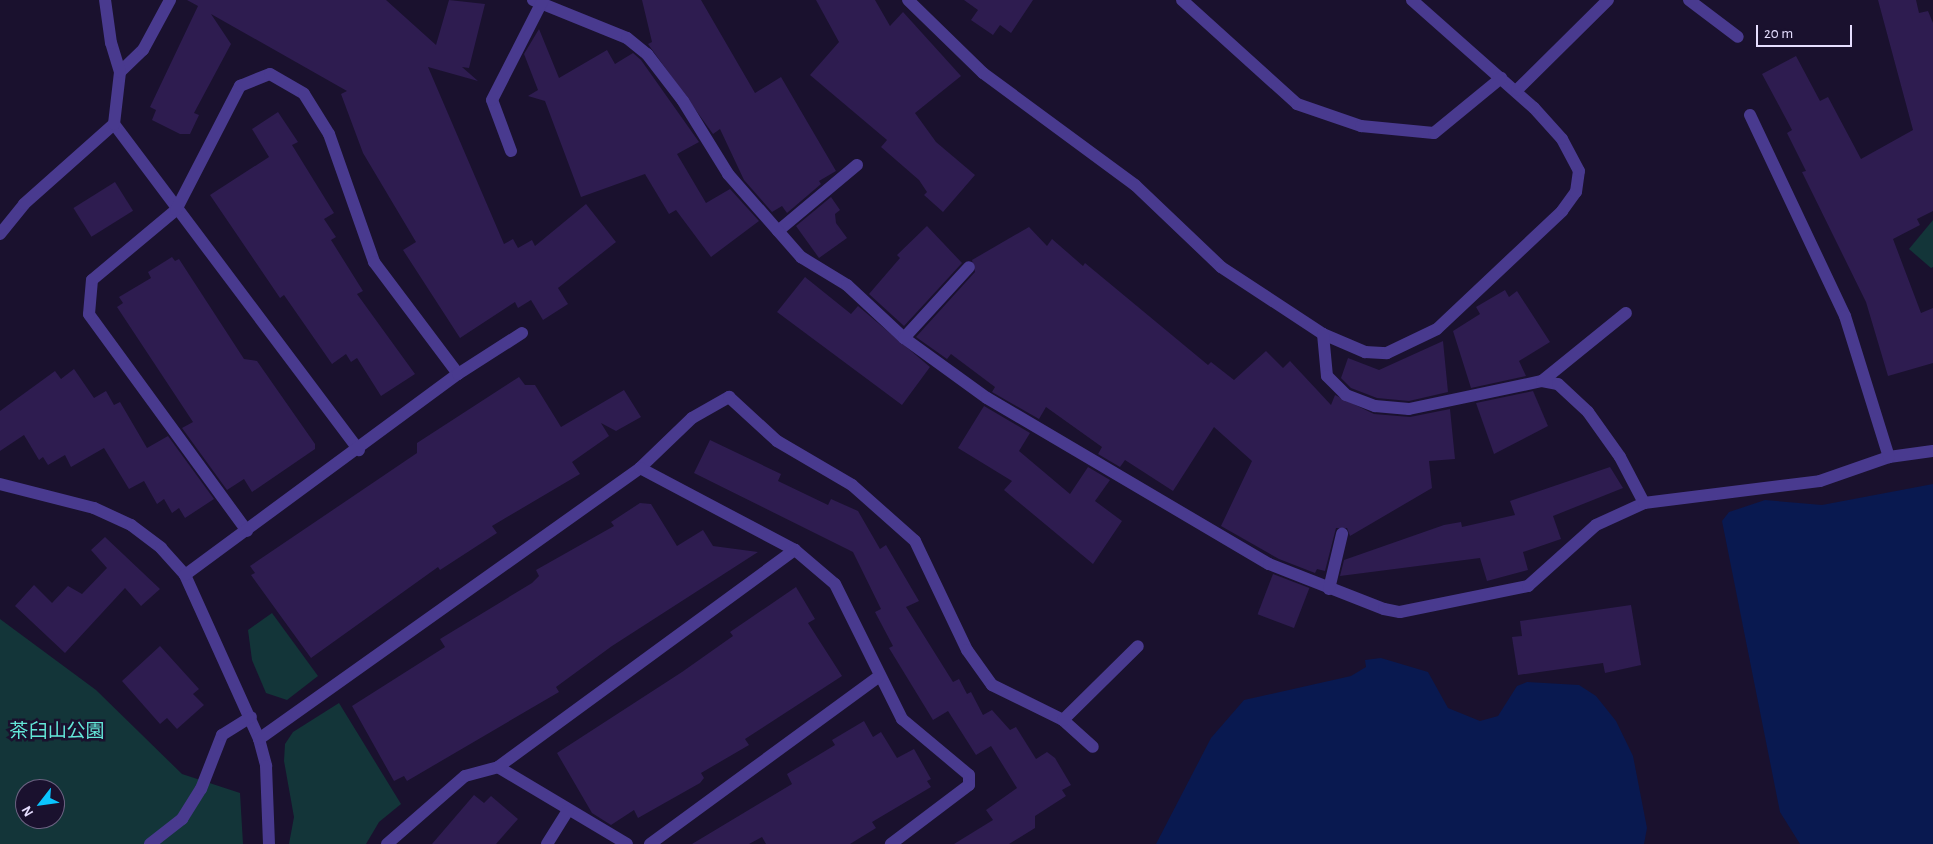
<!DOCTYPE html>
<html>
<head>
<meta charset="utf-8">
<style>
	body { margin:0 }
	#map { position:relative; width:1933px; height:844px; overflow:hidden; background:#1a112e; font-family:"Alegreya Sans","Noto Sans JP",sans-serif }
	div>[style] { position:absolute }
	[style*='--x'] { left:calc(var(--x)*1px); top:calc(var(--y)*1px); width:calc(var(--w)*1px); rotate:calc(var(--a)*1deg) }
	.green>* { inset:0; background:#133539 }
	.water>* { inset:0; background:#091950 }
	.building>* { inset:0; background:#2e1c50; transform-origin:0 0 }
	.service>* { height:12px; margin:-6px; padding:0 6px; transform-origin:6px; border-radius:6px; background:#493a8f }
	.minor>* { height:12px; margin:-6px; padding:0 6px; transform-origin:6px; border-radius:6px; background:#493a8f }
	span { translate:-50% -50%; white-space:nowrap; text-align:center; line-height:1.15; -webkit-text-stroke:5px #1a112e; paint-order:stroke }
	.park-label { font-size:19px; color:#63e7d8 }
	.north { position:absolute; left:15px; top:779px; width:50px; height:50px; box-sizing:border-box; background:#1a112e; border:1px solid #6c6382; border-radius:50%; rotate:240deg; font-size:14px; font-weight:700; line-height:20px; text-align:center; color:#e6deff }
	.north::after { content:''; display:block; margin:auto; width:18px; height:22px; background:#0ac5ff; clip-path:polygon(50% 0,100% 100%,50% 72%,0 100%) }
	.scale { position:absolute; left:1756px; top:25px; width:96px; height:22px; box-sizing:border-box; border:2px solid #e6deff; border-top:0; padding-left:6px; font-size:15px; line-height:18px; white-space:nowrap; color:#e6deff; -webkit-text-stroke:4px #1a112e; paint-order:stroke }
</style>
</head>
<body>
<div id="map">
	<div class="green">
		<div style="clip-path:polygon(1933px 220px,1933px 267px,1931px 268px,1909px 249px)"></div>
		<div style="clip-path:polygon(272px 613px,318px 676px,287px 700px,266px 693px,252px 660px,248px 630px)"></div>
		<div style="clip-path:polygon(evenodd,0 619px,96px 690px,182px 774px,240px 793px,243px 844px,0 844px,0 619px,25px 789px,55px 789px,55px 819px,25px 819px,25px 789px)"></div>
		<div style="clip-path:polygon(339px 703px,401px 804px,379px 822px,366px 844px,289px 844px,294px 817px,284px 761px,285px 744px,293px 732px)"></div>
	</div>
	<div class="water">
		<div style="clip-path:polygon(1933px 484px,1933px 844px,1800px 844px,1780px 812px,1722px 521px,1729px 512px,1765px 500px,1822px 505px)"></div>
		<div style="clip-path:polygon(1381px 658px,1428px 672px,1448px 708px,1480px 721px,1498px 716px,1517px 686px,1527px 682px,1579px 685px,1596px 696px,1616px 721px,1633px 756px,1647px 828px,1644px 844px,1156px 844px,1211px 738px,1244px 700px,1351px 676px,1366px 667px,1365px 660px)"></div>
	</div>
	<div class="building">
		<div style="clip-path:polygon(187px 0,386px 0,436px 45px,449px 0,485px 4px,469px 68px,462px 67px,478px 81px,428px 67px,504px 244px,513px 239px,518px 248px,532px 240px,535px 246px,586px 204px,616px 242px,558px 288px,568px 304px,543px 320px,531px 300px,518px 308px,515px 302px,460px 338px,403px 250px,416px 242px,363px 153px,341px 94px,347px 91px,211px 14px,231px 44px,194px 113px,199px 115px,190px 134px,180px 134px,152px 120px,156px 110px,150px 107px,198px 6px)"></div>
		<div style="clip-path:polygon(642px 0,701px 0,755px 93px,781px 77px,836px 171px,819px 181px,821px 184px,787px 213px,782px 206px,772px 212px,744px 180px,720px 129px,713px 134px,648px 44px,652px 42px)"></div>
		<div style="clip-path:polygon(816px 0,875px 0,890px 26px,903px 12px,961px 76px,915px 113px,936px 142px,975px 175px,943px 212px,924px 195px,927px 192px,919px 180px,881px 147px,887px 140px,810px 75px,839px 42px)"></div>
		<div style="clip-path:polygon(964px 0,1033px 0,1011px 33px,1000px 25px,993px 35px,971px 20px,978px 10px)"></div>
		<div style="clip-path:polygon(1878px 0,1916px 0,1919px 13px,1928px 11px,1933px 23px,1933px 211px,1917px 219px,1920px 225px,1893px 239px,1921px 313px,1933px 308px,1933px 363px,1888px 376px,1866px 302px,1802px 172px,1806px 171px,1787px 133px,1792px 130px,1762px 74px,1796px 56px,1820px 101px,1828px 97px,1861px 159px,1913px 130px)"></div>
		<div style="clip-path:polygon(539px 29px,559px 78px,607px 50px,615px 64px,633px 53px,641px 60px,699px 142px,677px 154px,706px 203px,730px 189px,759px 221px,711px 257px,676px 210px,669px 214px,645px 174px,581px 197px,545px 101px,528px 96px,538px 90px,524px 54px)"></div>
		<div style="clip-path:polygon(278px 112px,298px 142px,292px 145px,334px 213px,324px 219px,336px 237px,331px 240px,363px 291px,357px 294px,415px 374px,381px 396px,357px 358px,351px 362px,346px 354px,332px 364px,284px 295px,280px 298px,210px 195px,269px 157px,252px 129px)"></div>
		<div style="left:115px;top:182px;width:34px;height:49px;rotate:58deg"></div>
		<div style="clip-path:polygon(831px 197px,840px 210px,835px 214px,836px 223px,847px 238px,819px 258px,796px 226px)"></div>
		<div style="clip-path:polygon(927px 226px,962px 263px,904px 326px,869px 294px,900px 258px,897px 255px)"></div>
		<div style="clip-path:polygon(1029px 227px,1047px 246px,1052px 239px,1083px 266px,1085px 263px,1208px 365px,1211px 362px,1234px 380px,1266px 351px,1283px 368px,1290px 361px,1331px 405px,1335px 395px,1374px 414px,1410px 417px,1450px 409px,1455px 459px,1429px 461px,1432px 488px,1350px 536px,1347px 528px,1336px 528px,1325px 571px,1317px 569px,1315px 573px,1279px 559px,1221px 526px,1252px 461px,1214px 427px,1173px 491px,1125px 460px,1120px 467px,1098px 454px,1102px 447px,1046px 407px,1039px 419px,992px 392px,995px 387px,951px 354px,947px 359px,916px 337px,975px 272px,972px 260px)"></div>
		<div style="clip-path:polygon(172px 257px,175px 261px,179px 259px,244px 359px,257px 361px,315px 444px,315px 449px,252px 492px,244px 479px,227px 490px,182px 428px,193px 422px,117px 307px,123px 303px,119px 297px,151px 278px,148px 272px)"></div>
		<div style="clip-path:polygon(805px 277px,851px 314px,858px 306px,930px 367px,902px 405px,777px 312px)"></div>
		<div style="clip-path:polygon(1505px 290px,1509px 297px,1517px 291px,1550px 342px,1519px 361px,1526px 376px,1471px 388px,1453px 331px,1480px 314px,1476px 307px)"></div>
		<div style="clip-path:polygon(1443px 341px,1448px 392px,1409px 401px,1377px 398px,1351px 388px,1341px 378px,1348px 358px,1379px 370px)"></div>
		<div style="clip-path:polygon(74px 369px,94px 398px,106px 391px,114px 405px,120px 402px,147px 448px,168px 436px,214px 499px,185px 518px,179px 508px,172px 513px,164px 499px,157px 504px,144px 481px,129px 489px,104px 448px,71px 467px,65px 455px,48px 465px,43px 457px,39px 460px,24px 435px,0 451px,0 411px,55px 371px,61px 379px)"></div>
		<div style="clip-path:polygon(519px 377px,525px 385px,535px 385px,561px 427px,624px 390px,641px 417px,616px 431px,601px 423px,609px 436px,572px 462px,580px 474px,492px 526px,497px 533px,440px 570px,438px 567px,311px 658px,251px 575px,255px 573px,250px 566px,417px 453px,417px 443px)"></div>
		<div style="clip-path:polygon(1533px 391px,1548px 426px,1494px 454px,1476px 403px)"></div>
		<div style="clip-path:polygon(984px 406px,1030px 433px,1019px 451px,1070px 494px,1088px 467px,1110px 480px,1095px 501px,1122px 521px,1093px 564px,1004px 490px,1012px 481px,958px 448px)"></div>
		<div style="clip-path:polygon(710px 440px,781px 474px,778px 481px,828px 505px,831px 499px,858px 511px,880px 549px,886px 545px,919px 601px,906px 607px,953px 682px,959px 679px,967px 694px,971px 692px,983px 715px,992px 710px,1010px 730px,1016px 727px,1036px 759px,1047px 752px,1055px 758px,1071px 785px,1062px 790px,1066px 796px,1035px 816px,1035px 828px,1009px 844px,954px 844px,993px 820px,986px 810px,1017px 788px,991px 746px,976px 755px,948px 711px,933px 720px,889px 648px,893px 646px,875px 612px,881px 609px,853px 552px,694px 473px)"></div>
		<div style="clip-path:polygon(1610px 467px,1623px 488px,1553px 516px,1561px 539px,1523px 552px,1528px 570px,1487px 581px,1480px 558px,1340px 576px,1344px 560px,1444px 525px,1461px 522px,1462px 527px,1515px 515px,1510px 501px)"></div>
		<div style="clip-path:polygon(640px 503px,651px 504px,677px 546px,703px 530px,713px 546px,758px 552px,612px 646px,556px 687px,559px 692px,407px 781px,404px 776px,394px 781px,352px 706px,445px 647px,440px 639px,532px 583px,539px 576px,536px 570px,614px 526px,611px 522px)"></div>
		<div style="clip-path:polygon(105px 537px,160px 589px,141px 606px,125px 588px,65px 653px,15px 606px,34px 585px,52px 603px,68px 586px,82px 594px,107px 568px,91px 550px)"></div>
		<div style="left:1273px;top:574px;width:39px;height:43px;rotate:21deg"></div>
		<div style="clip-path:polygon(796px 587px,815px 619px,808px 623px,842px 676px,745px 739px,749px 745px,701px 773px,704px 778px,700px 783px,638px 818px,634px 810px,611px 825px,592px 813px,557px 753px,682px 672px,733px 636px,730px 632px)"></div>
		<div style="clip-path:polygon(1631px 605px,1641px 665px,1605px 673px,1603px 663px,1518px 675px,1512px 637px,1522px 636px,1520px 621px)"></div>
		<div style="clip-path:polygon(160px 646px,199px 689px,193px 694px,204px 705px,177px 729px,167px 718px,160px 724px,122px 681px)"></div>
		<div style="clip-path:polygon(864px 721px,873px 737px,881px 732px,897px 758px,914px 749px,931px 779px,927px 781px,931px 787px,872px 822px,876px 828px,850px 844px,766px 844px,762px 837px,749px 844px,692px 844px,792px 784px,787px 774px,835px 745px,832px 740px)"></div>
		<div style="clip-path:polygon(474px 795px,484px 803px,491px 796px,518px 819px,496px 844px,432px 844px)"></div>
	</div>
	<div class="service">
		<div style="--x:778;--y:231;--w:103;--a:-39.9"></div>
	</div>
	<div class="minor">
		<div style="--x:533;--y:0;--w:101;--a:22"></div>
		<div style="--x:627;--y:38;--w:26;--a:39"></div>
		<div style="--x:647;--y:54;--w:59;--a:52.5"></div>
		<div style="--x:683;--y:101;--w:86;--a:58.3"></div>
		<div style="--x:728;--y:174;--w:111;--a:48.7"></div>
		<div style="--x:801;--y:257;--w:54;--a:31.3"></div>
		<div style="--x:847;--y:285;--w:78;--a:42.9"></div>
		<div style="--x:904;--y:338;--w:102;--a:35.9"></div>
		<div style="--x:987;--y:398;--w:327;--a:30.5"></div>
		<div style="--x:1269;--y:564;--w:123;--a:21.4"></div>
		<div style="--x:1384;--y:609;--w:16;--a:11"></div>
		<div style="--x:1400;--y:612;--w:131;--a:-11.5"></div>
		<div style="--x:1528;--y:586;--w:91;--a:-41.9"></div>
		<div style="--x:1596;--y:525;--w:53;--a:-24.6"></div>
		<div style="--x:1644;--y:503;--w:177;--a:-7.1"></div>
		<div style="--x:1820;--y:481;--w:73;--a:-19.2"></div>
		<div style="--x:1889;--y:457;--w:44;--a:-7.8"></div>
		<div style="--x:908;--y:0;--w:105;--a:44.2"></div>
		<div style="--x:983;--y:73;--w:189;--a:36.4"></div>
		<div style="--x:1135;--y:185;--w:119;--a:43.6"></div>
		<div style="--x:1221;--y:267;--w:122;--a:33.3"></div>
		<div style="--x:1323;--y:334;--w:46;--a:23.2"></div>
		<div style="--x:1365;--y:352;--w:22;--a:3"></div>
		<div style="--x:1387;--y:353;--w:55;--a:-25.6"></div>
		<div style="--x:1437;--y:329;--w:172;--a:-43.3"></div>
		<div style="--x:1562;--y:211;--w:24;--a:-54"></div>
		<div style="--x:1576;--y:192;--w:21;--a:-82"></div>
		<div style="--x:1579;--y:171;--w:36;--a:-118"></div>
		<div style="--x:1562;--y:139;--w:42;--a:-132.1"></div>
		<div style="--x:1534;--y:108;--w:163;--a:-138.5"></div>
		<div style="--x:1182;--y:0;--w:155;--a:42.1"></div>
		<div style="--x:1297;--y:104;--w:68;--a:19"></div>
		<div style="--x:1361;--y:126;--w:73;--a:5.5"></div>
		<div style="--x:1434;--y:133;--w:87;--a:-39.4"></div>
		<div style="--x:1689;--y:0;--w:61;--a:37.1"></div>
		<div style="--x:120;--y:72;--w:32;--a:-44"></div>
		<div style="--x:143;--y:50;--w:57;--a:-61.6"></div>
		<div style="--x:1517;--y:90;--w:128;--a:-44.7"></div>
		<div style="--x:1750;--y:115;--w:222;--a:64.7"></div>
		<div style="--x:1845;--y:316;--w:148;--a:72.7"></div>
		<div style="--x:114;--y:124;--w:408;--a:53.1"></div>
		<div style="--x:511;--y:151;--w:54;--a:-110.4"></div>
		<div style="--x:492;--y:100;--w:112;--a:-63"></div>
		<div style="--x:0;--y:234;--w:38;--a:-51"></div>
		<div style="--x:24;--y:204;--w:120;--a:-41.6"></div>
		<div style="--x:114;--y:124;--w:52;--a:-83.4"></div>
		<div style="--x:120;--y:72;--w:30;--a:-107"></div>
		<div style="--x:111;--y:43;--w:43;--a:-97.9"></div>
		<div style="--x:1323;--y:334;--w:42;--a:84.6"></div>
		<div style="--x:1327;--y:376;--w:27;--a:45"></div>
		<div style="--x:1346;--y:395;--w:31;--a:21"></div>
		<div style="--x:1375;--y:406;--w:34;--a:5"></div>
		<div style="--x:1409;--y:409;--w:136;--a:-11.9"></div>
		<div style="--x:1542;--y:381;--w:16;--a:11"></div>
		<div style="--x:1558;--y:384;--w:41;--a:43"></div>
		<div style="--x:1588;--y:412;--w:55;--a:54.6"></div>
		<div style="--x:1620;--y:457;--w:52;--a:62.4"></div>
		<div style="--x:904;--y:338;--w:96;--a:-47.5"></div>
		<div style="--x:1542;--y:381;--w:108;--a:-39"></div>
		<div style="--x:640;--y:468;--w:72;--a:-43.9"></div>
		<div style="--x:692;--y:418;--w:43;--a:-29.6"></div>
		<div style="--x:729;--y:397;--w:65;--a:42.5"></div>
		<div style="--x:777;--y:441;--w:87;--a:30.4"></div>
		<div style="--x:852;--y:485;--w:84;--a:41.6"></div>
		<div style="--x:915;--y:541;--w:121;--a:64.5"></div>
		<div style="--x:967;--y:650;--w:43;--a:54.5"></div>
		<div style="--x:992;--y:685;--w:79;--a:26.2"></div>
		<div style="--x:1063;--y:720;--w:40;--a:42"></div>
		<div style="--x:0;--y:484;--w:97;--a:14.3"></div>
		<div style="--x:94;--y:508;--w:41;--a:24.7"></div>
		<div style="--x:131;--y:525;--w:38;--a:37"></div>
		<div style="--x:161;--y:548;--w:36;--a:48"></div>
		<div style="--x:185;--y:575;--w:180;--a:65.7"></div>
		<div style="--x:259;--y:739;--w:28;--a:75"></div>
		<div style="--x:266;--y:766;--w:78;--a:87.8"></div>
		<div style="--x:247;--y:531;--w:268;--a:-126.1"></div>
		<div style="--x:89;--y:314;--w:34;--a:-85"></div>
		<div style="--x:92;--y:280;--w:109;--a:-39.8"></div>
		<div style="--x:176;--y:210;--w:140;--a:-62.7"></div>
		<div style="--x:240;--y:86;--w:32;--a:-22"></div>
		<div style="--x:270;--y:74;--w:39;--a:30"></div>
		<div style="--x:304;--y:94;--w:47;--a:58"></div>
		<div style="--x:329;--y:134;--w:136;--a:70.6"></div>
		<div style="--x:374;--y:262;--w:140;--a:53.1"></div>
		<div style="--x:185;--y:575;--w:339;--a:-36.4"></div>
		<div style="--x:458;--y:374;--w:76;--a:-32.6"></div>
		<div style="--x:1329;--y:589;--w:57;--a:-76.7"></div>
		<div style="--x:1063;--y:720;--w:105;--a:-44.6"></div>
		<div style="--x:259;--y:739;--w:468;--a:-35.4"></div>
		<div style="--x:640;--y:468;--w:175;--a:27.9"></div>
		<div style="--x:795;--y:550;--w:52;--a:40.4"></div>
		<div style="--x:835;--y:584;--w:151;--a:63.6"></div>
		<div style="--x:902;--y:719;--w:87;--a:39.9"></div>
		<div style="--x:969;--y:775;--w:10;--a:90"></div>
		<div style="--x:969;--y:785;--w:98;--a:142.9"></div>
		<div style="--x:498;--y:767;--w:150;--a:30.8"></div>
		<div style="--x:150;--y:844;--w:41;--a:-38"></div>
		<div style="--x:182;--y:819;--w:36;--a:-58"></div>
		<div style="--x:201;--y:789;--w:58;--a:-68.7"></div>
		<div style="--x:222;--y:735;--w:34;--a:-32"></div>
		<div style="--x:387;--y:844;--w:103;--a:-41.1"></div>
		<div style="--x:465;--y:776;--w:34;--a:-15"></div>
		<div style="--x:498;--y:767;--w:368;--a:-36.2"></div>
		<div style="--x:547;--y:844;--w:39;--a:-58"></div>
		<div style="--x:650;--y:844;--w:283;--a:-36.2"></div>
	</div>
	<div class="park-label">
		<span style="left:57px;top:732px">茶臼山公園</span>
	</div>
	<div class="north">N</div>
	<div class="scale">20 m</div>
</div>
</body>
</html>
